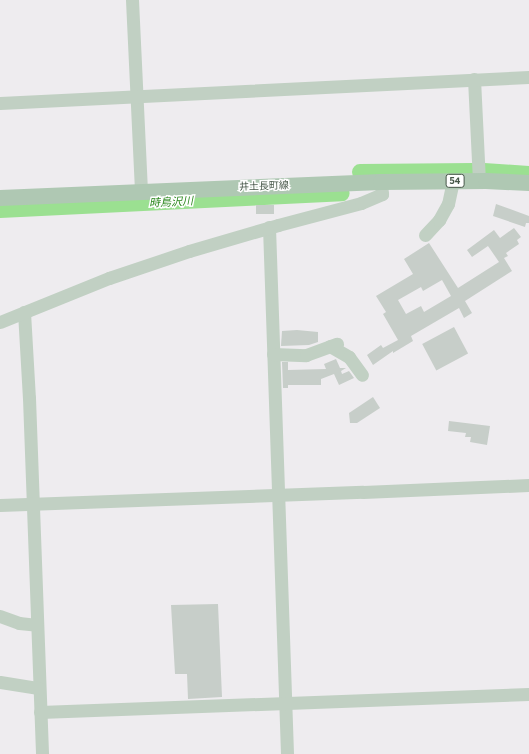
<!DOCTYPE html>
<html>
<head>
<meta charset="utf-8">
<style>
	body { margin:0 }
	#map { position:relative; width:529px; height:754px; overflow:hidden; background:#eeecef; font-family:Commissioner,"Noto Sans JP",sans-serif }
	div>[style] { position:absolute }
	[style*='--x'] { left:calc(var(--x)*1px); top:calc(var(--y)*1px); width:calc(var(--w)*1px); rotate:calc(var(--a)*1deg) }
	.river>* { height:16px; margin:-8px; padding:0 8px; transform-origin:8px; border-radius:8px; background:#9be091 }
	.building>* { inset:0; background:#c7cec9; transform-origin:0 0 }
	.minor>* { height:13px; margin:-6.5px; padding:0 6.5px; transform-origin:6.5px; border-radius:6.5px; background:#c1d0c3 }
	.major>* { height:16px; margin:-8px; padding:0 8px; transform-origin:8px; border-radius:8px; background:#afc8b3 }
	span { translate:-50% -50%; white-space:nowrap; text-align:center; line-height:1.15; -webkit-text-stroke:3px #fff; paint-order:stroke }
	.shield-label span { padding:1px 3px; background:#fff; border:1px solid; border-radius:3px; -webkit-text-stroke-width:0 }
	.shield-label { font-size:9px; color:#475749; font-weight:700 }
	.street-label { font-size:10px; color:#475749 }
	.water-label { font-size:11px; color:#29871c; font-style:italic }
</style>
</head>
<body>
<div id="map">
	<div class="river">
		<div style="--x:484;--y:171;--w:45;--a:3.8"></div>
		<div style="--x:360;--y:172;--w:114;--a:-0.5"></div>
		<div style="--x:0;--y:210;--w:342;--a:-2.8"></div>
	</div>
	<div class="building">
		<div style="clip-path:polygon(496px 204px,529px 216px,529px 223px,526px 223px,525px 227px,493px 216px)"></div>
		<div style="left:256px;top:205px;width:18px;height:9px"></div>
		<div style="clip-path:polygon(evenodd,514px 228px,521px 237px,517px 240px,519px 244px,506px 253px,508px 256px,504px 258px,512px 271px,465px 301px,472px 313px,464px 318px,459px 308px,411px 336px,413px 341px,393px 353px,393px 351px,373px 365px,367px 355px,381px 345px,383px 348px,398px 340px,383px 314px,386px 312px,376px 296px,413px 274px,404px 259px,429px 243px,458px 288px,499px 262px,488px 246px,472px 257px,467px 250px,494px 230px,500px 238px,514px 228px,442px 280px,451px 296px,424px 312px,421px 306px,406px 314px,398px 300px,421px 287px,423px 291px,442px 280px)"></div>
		<div style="left:454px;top:327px;width:30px;height:36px;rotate:62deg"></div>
		<div style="clip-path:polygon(297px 330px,318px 332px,318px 342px,309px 345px,281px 346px,282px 331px)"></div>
		<div style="clip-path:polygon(336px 359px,340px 368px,346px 368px,341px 371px,342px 374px,349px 371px,354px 378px,339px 385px,334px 374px,321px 379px,321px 385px,288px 385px,288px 388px,283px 388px,282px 362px,288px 362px,288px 370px,326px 369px,324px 364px)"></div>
		<div style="clip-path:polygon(373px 397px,380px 408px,357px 423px,350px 423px,349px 413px)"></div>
		<div style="clip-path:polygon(449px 421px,490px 426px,487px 445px,470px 442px,471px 437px,465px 437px,466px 433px,448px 431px)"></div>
		<div style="clip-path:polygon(218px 604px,222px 697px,188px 699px,187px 674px,175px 674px,171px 605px)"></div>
	</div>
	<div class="minor">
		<div style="--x:132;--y:0;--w:191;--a:87.3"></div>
		<div style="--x:474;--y:79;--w:102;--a:87.2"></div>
		<div style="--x:0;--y:103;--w:530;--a:-2.81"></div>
		<div style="--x:269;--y:227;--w:527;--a:88.04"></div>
		<div style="--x:425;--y:235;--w:21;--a:-47"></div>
		<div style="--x:439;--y:220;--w:18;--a:-61"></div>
		<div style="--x:448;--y:204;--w:24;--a:-78"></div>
		<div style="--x:24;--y:312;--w:86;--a:86.7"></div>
		<div style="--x:29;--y:398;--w:356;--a:87.9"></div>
		<div style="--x:0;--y:322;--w:118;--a:-22"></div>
		<div style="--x:109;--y:278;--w:84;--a:-18.6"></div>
		<div style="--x:189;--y:251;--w:93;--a:-16.3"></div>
		<div style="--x:278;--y:225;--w:86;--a:-14.8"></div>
		<div style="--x:361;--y:203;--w:23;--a:-23"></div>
		<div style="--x:382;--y:194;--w:12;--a:-95"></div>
		<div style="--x:330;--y:346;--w:22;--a:30"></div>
		<div style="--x:349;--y:357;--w:22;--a:54"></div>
		<div style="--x:273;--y:354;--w:33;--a:2"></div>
		<div style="--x:306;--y:355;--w:33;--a:-20"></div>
		<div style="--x:0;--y:505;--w:363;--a:-2.1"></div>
		<div style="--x:363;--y:492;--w:166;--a:-2.4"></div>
		<div style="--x:0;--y:616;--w:20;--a:20"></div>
		<div style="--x:19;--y:623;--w:18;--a:6"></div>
		<div style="--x:0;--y:682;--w:39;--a:9"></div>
		<div style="--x:40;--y:712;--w:489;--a:-2.1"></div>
	</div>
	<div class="major">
		<div style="--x:0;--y:198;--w:381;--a:-2.4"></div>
		<div style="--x:381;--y:182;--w:105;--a:-0.5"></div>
		<div style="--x:486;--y:181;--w:43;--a:2.7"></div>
	</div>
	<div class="shield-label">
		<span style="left:455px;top:181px">54</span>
	</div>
	<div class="street-label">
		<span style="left:264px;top:186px;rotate:-2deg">井土長町線</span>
	</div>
	<div class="water-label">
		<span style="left:171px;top:202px;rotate:-3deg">時鳥沢川</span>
	</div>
</div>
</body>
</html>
